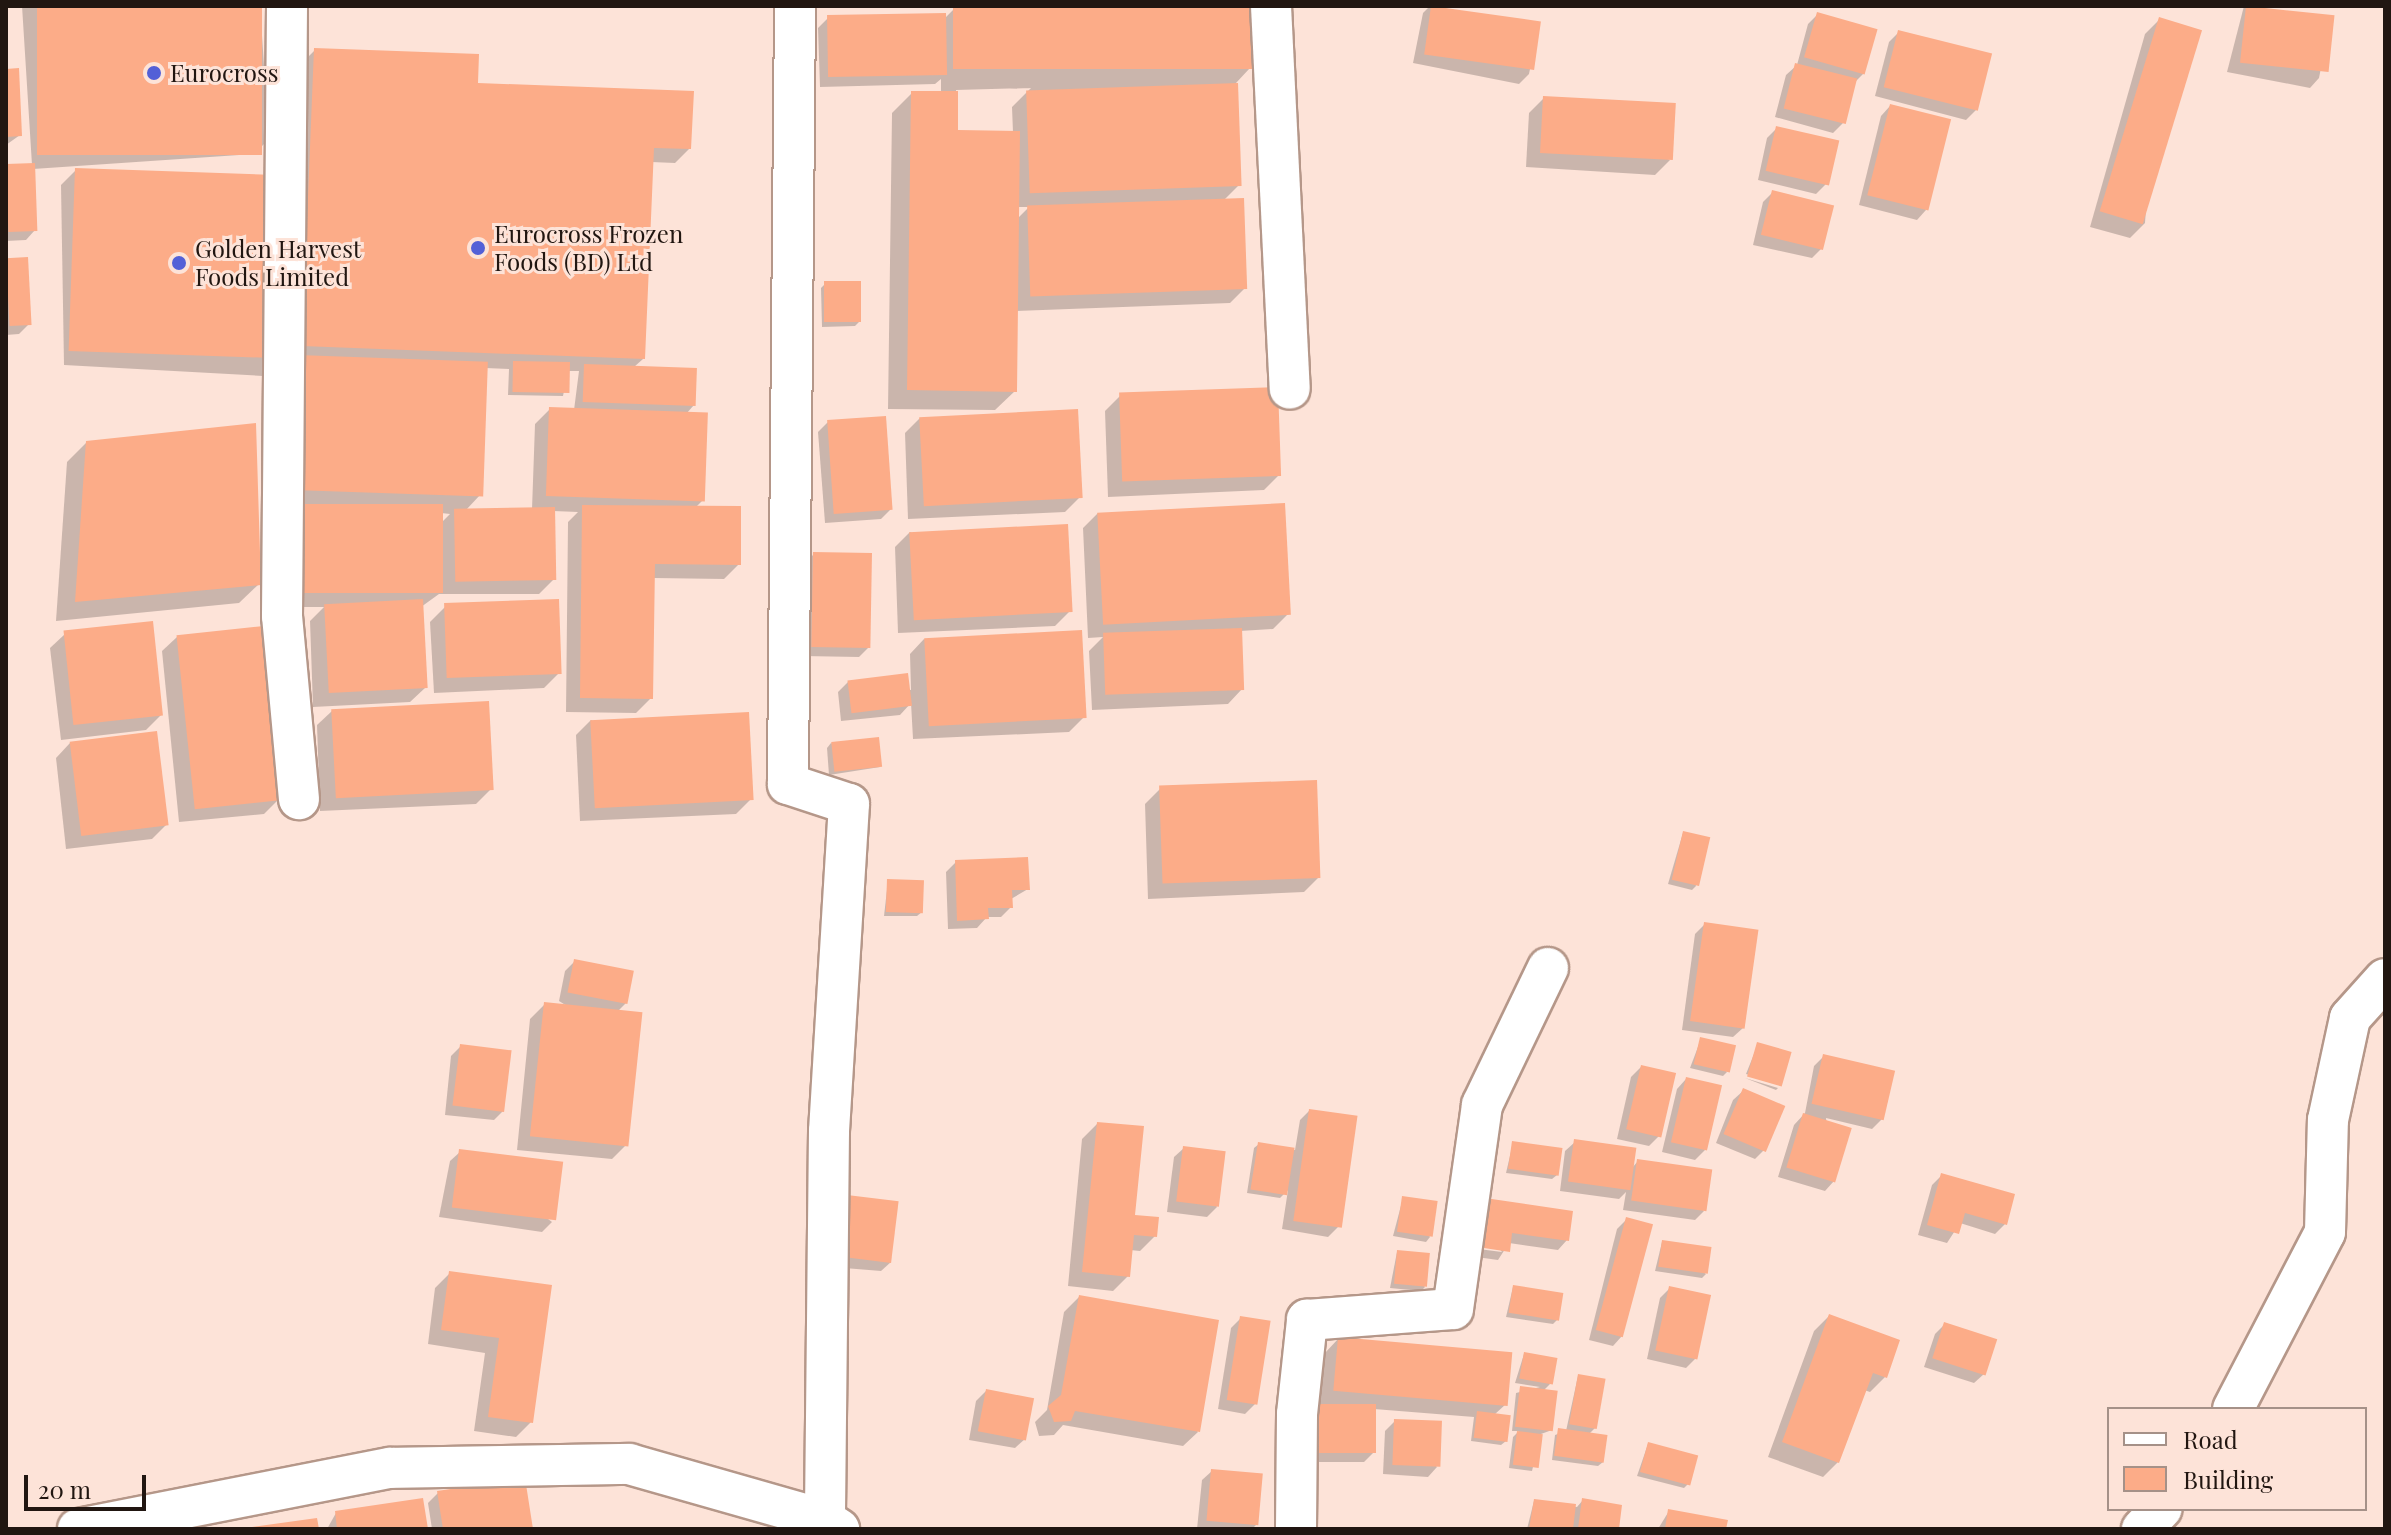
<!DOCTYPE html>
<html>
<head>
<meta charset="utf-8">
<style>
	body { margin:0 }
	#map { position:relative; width:2391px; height:1535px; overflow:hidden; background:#fde3d8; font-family:"Playfair Display",serif }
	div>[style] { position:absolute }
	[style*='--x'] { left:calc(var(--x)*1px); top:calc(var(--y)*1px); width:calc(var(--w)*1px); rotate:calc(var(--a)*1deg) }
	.shadow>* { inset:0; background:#0003 }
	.building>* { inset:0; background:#fcac88; transform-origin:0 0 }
	.roads { filter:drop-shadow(2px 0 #b59789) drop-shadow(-2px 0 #b59789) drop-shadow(0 2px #b59789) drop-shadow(0 -2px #b59789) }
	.minor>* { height:40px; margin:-20px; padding:0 20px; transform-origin:20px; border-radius:20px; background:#fff }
	.dots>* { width:22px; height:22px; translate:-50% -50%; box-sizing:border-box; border:4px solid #fde3d8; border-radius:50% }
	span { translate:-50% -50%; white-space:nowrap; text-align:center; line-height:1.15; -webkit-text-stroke:6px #fde3d8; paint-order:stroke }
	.poi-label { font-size:24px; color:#211611 }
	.left { translate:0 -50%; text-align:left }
	.frame { position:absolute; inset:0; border:8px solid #211611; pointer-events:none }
	.legend { position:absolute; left:2107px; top:1407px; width:260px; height:104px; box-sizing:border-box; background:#fde3d8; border:2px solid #a59188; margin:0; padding:10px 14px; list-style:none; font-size:24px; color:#211611 }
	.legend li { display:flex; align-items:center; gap:16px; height:40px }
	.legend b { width:40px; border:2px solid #a59188 }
	.scale { position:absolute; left:24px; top:1475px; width:122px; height:36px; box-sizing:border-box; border:4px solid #211611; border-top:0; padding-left:10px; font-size:24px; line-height:28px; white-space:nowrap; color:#211611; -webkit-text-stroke:6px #fde3d8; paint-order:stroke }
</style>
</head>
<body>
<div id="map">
	<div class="shadow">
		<div style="clip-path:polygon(22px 6px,260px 6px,269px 139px,254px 154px,33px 169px,35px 230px,26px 240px,6px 241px,6px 166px,32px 165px)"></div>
		<div style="clip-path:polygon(evenodd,1035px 6px,1250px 6px,1250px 68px,1236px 83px,1239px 185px,1223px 201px,1245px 288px,1230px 303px,1016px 311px,1015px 391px,995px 410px,888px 409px,892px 113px,912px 93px,941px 93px,941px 79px,935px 84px,820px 87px,818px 28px,828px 18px,944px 19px,954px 9px,1035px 6px,1031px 88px,1012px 107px,1013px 133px,956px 132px,956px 90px,1031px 88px,1035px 6px,1017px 207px,1029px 207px,1017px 219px,1017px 207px)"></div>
		<div style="clip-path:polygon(1430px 6px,1539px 24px,1529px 74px,1519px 84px,1413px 63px,1423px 13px)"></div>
		<div style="clip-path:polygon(2244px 6px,2331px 17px,2319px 78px,2310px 88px,2227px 72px)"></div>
		<div style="clip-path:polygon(1818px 14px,1865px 72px,1854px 83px,1843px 123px,1833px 133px,1775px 117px,1786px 75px,1797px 65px,1808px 24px)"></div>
		<div style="clip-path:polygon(2159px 20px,2145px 223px,2130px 238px,2090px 227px,2145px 34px)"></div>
		<div style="clip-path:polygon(1899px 32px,1976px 110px,1966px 120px,1875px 96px,1889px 42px)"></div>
		<div style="clip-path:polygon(evenodd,315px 50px,476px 85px,690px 148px,675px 163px,651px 162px,643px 359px,634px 367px,694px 405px,686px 414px,703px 500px,695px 508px,739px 564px,724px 579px,653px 578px,651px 698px,636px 713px,566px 712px,568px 522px,578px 512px,553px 511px,554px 579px,539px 594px,439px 594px,421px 607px,425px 688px,410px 702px,313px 707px,310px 621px,324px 607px,287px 607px,300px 65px,315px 50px,485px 368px,509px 369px,508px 395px,563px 396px,568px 371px,579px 371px,574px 410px,550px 409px,535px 424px,532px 509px,466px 510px,481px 494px,485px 368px,315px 50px,441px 513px,450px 514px,441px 523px,441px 513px)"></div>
		<div style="clip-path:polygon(6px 71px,20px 135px,6px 145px)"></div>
		<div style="clip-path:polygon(1544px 98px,1670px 160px,1655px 175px,1526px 167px,1529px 113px)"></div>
		<div style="clip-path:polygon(1890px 106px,1926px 210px,1917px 220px,1859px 205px,1881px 116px)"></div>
		<div style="clip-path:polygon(1777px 128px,1826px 184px,1816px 194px,1758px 180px,1767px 138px)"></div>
		<div style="clip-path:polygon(76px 170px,278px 361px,263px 376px,64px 365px,61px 185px)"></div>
		<div style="clip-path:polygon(1773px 192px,1821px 249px,1812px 258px,1753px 245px,1763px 202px)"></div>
		<div style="clip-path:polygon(6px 260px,29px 324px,19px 334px,6px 335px)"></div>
		<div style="clip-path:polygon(825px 284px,859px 322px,855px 326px,822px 327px,821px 288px)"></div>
		<div style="clip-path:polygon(1120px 396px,1279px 475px,1264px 490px,1108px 497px,1105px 411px)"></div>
		<div style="clip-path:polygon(920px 418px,1080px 497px,1065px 512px,908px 519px,905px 433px)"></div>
		<div style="clip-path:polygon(828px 422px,891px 509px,881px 519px,825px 523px,818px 432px)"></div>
		<div style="clip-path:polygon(87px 442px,259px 584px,239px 603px,56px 621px,67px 462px)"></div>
		<div style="clip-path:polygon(1098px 513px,1288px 614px,1273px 629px,1240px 631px,1242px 689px,1228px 704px,1092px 710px,1089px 651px,1103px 637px,1088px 638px,1083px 528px)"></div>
		<div style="clip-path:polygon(910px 532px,1070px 611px,1055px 626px,898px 633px,895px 547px)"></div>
		<div style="clip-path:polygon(814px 554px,869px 647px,859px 657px,802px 656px,804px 564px)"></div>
		<div style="clip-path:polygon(445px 607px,559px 673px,544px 688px,434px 693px,430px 622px)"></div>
		<div style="clip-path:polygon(65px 634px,161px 715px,146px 730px,61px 740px,50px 648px)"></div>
		<div style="clip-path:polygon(177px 637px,278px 800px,264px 814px,179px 822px,162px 651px)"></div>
		<div style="clip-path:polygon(924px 639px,1084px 717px,1069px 732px,913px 739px,911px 703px,900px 715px,841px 721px,838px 692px,848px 682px,911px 690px,910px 654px)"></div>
		<div style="clip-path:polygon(332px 711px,491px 789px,476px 804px,320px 811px,317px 725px)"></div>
		<div style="clip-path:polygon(591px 720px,751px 799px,736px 814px,580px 821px,576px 735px)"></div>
		<div style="clip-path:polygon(70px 743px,167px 824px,152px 839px,66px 849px,56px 758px)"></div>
		<div style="clip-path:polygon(831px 743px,880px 767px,829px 775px,827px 748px)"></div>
		<div style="clip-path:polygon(1160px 789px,1319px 877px,1304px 892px,1148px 899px,1145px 804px)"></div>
		<div style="clip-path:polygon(1683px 833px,1696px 886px,1692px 890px,1668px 884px)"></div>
		<div style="clip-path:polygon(956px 862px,1028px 889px,1011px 899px,1011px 907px,1001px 917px,987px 917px,977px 928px,948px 929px,946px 872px)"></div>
		<div style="clip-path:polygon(888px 881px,922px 912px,917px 916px,884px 916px)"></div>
		<div style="clip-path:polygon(1705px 924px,1743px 1028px,1733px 1037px,1682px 1030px,1695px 934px)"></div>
		<div style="clip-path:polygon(574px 962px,626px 1003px,618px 1011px,627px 1144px,612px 1159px,517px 1150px,530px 1019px,545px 1004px,567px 1006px,559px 1001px,565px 971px)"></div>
		<div style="clip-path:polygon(1701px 1039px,1727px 1072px,1723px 1076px,1690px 1068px)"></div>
		<div style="clip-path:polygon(1758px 1044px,1780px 1084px,1746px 1074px)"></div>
		<div style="clip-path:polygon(461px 1046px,504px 1110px,494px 1120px,445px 1115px,451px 1056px)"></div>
		<div style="clip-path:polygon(1824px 1056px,1882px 1119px,1872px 1129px,1826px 1118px,1834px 1181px,1825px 1191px,1778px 1177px,1794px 1125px,1805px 1113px,1814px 1066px)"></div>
		<div style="clip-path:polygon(1641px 1067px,1659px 1136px,1649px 1146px,1617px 1139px,1631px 1077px)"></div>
		<div style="clip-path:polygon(1745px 1078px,1778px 1088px,1776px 1090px)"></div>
		<div style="clip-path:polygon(1686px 1079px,1705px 1150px,1695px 1160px,1662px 1152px,1677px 1089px)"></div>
		<div style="clip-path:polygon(1743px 1091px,1765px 1149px,1755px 1159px,1716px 1143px,1733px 1100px)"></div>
		<div style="clip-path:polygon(1309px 1111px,1338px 1227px,1328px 1237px,1282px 1229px,1288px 1190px,1280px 1198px,1247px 1193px,1254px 1148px,1259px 1144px,1295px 1150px,1300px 1120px)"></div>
		<div style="clip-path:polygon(1097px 1124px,1133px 1217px,1155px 1236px,1140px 1251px,1130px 1250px,1128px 1276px,1113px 1291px,1068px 1286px,1082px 1139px)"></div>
		<div style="clip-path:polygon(1575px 1142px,1632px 1168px,1638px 1161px,1704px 1211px,1695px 1220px,1623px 1210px,1626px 1192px,1619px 1199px,1560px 1191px,1565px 1151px)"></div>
		<div style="clip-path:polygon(1513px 1143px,1557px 1175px,1552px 1179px,1506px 1173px)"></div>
		<div style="clip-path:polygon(1184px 1148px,1217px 1207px,1207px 1217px,1167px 1212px,1174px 1157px)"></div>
		<div style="clip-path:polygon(460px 1152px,552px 1222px,542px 1232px,439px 1217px,450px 1161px)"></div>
		<div style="clip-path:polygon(1942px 1175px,2005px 1224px,1995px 1234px,1960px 1223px,1947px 1243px,1918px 1235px,1932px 1185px)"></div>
		<div style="clip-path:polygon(847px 1197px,891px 1262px,881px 1271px,832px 1267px)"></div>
		<div style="clip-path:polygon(1403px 1198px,1430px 1237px,1426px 1242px,1393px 1236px)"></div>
		<div style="clip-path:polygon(1468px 1209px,1567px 1240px,1558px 1250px,1509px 1243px,1498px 1260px,1462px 1255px,1463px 1247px,1502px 1252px)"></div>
		<div style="clip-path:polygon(1627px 1219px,1622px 1336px,1613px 1346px,1589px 1340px,1617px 1229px)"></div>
		<div style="clip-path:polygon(1662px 1242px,1706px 1274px,1702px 1278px,1655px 1271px)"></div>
		<div style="clip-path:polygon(1397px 1252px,1425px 1287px,1421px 1291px,1390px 1288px)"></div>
		<div style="clip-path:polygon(450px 1273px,550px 1287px,531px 1422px,516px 1437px,474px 1431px,485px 1353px,428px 1344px,435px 1288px)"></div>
		<div style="clip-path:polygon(1513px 1287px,1558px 1319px,1553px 1324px,1506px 1317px)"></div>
		<div style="clip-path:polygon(1670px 1288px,1696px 1358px,1686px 1368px,1647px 1359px,1660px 1298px)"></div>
		<div style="clip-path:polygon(1079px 1297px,1198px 1432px,1183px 1446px,1063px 1425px,1054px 1435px,1039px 1436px,1035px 1422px,1047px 1410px,1064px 1312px)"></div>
		<div style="clip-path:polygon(1829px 1316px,1885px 1377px,1870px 1392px,1864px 1390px,1838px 1462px,1823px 1477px,1768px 1457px,1814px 1331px)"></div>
		<div style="clip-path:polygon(1241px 1318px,1255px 1404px,1245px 1414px,1218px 1409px,1231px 1328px)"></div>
		<div style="clip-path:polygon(1945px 1324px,1984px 1374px,1974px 1383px,1924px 1367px,1935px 1334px)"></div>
		<div style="clip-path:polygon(1338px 1339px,1506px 1404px,1494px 1415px,1506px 1441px,1501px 1445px,1471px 1441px,1474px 1417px,1374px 1409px,1374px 1452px,1364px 1462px,1304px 1462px,1319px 1406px,1324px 1354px)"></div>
		<div style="clip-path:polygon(1524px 1354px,1550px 1384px,1543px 1391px,1552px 1430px,1541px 1434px,1532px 1471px,1509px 1468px,1513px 1437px,1519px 1431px,1512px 1431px,1516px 1393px,1540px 1387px,1515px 1383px)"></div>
		<div style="clip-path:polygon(1578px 1376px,1596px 1427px,1588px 1435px,1603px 1462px,1598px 1466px,1552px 1460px,1555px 1435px,1566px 1431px)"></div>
		<div style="clip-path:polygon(986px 1391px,1025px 1439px,1015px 1448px,969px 1440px,976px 1401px)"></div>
		<div style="clip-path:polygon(1395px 1421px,1437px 1467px,1428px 1477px,1383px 1474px,1385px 1431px)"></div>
		<div style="clip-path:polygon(1648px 1444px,1688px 1484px,1684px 1488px,1637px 1476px)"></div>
		<div style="clip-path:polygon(1212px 1471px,1256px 1525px,1252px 1529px,1197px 1529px,1202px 1480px)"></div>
		<div style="clip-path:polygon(438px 1493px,531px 1529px,432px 1529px,428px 1503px)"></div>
		<div style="clip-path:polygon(1583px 1500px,1617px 1529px,1527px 1529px,1534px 1501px,1577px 1507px)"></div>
		<div style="clip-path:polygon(1669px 1511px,1724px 1529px,1658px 1529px)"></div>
		<div style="clip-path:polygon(336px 1513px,426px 1529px,327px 1529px)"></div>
	</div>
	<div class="building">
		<div style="left:37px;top:6px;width:225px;height:149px"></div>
		<div style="left:1252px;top:6px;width:63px;height:299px;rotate:90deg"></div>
		<div style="left:1431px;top:6px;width:111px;height:49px;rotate:8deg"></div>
		<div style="left:2246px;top:6px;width:89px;height:57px;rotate:6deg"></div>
		<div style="left:1817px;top:12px;width:63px;height:47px;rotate:16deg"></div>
		<div style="left:946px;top:13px;width:62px;height:119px;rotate:89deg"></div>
		<div style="left:2159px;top:17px;width:45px;height:203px;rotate:17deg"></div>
		<div style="left:1898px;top:30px;width:97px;height:59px;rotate:14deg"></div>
		<div style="clip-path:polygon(314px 48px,479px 54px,478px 83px,694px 91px,691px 149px,654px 148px,645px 359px,302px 346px)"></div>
		<div style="left:1795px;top:63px;width:64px;height:47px;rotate:14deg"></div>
		<div style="clip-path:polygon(19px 68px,22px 136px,6px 137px,6px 69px)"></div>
		<div style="left:1238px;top:83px;width:103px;height:212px;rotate:88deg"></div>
		<div style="clip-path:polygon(911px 91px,958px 91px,958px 130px,1020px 131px,1017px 392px,907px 390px)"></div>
		<div style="left:1543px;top:96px;width:133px;height:57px;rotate:3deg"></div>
		<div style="left:1890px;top:104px;width:63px;height:94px;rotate:14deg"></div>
		<div style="left:1776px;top:126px;width:65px;height:46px;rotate:13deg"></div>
		<div style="left:35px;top:163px;width:68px;height:29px;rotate:88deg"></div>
		<div style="left:75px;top:168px;width:208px;height:183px;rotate:2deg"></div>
		<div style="left:1772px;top:190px;width:64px;height:46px;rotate:14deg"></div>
		<div style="left:1244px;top:198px;width:91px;height:217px;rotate:88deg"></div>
		<div style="left:28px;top:257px;width:68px;height:22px;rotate:87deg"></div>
		<div style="left:861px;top:281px;width:41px;height:37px;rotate:90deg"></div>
		<div style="left:298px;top:355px;width:190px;height:135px;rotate:2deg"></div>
		<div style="left:513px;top:361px;width:57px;height:31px;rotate:1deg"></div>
		<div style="left:584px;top:364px;width:113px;height:38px;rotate:2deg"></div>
		<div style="left:1278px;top:387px;width:89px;height:159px;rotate:88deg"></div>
		<div style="left:549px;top:407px;width:159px;height:89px;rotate:2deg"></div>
		<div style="left:1078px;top:409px;width:89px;height:159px;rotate:87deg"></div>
		<div style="left:886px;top:416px;width:94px;height:59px;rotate:86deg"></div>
		<div style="clip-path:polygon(256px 423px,261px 585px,75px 602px,86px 441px)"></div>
		<div style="left:1285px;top:503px;width:112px;height:188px;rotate:87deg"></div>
		<div style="left:302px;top:504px;width:141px;height:89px"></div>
		<div style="clip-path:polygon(582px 505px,741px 506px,741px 565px,655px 564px,653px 699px,580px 698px)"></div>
		<div style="left:555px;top:507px;width:73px;height:101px;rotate:89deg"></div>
		<div style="left:1068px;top:524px;width:88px;height:159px;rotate:87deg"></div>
		<div style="left:813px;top:552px;width:59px;height:95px;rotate:1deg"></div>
		<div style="left:423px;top:599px;width:89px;height:99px;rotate:87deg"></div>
		<div style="left:559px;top:599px;width:75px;height:115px;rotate:88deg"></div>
		<div style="left:153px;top:621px;width:95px;height:90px;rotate:84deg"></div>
		<div style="left:264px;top:626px;width:175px;height:88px;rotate:84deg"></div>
		<div style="left:1242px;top:628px;width:62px;height:139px;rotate:88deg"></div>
		<div style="left:1082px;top:630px;width:88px;height:158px;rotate:87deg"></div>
		<div style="left:908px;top:673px;width:33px;height:61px;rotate:83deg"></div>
		<div style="left:489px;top:701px;width:89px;height:158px;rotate:87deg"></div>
		<div style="left:749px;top:712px;width:88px;height:159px;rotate:87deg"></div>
		<div style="left:157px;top:731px;width:95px;height:88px;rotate:83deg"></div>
		<div style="left:879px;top:737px;width:30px;height:48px;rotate:84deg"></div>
		<div style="left:1317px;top:780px;width:98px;height:158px;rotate:88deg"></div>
		<div style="left:1683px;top:831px;width:28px;height:50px;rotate:13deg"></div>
		<div style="clip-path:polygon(1028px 857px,1030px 890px,1012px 890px,1013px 908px,988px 908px,989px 919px,957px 921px,955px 860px)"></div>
		<div style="left:887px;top:879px;width:37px;height:33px;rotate:2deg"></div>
		<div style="left:1704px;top:922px;width:55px;height:100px;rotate:8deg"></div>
		<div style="left:574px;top:959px;width:61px;height:34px;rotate:11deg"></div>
		<div style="left:544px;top:1002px;width:99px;height:135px;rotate:6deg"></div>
		<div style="left:1700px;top:1037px;width:37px;height:28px;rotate:13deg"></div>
		<div style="left:1757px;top:1042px;width:36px;height:36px;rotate:16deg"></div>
		<div style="left:460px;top:1044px;width:52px;height:62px;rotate:7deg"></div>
		<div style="left:1823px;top:1054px;width:74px;height:51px;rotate:13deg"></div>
		<div style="left:1641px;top:1065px;width:36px;height:66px;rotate:13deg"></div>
		<div style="left:1686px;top:1077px;width:37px;height:67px;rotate:13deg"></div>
		<div style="left:1743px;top:1088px;width:46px;height:50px;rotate:23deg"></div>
		<div style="left:1309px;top:1109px;width:49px;height:113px;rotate:8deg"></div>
		<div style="left:1803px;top:1113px;width:51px;height:57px;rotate:17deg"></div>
		<div style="clip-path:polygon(1097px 1122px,1144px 1126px,1135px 1215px,1159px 1217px,1157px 1237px,1134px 1235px,1130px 1277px,1082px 1272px)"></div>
		<div style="left:1574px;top:1139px;width:63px;height:43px;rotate:8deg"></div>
		<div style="left:1512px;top:1141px;width:51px;height:28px;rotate:8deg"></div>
		<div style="left:1258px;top:1142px;width:37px;height:48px;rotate:9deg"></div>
		<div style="left:1183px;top:1146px;width:43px;height:56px;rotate:7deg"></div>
		<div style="left:459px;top:1149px;width:105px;height:59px;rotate:7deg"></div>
		<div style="left:1637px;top:1159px;width:76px;height:42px;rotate:8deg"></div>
		<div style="clip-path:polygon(1941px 1173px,2015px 1194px,2007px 1225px,1965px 1213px,1959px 1234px,1927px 1225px)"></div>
		<div style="left:847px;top:1195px;width:52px;height:62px;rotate:7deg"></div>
		<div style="left:1402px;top:1196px;width:36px;height:36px;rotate:8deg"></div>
		<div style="clip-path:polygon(1478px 1197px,1573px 1211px,1569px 1241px,1512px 1233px,1510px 1252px,1471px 1246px)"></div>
		<div style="left:1626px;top:1217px;width:28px;height:117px;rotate:15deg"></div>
		<div style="left:1662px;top:1240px;width:50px;height:27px;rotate:8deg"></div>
		<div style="left:1397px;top:1250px;width:33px;height:34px;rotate:5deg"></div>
		<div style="clip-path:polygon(449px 1271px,552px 1285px,533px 1423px,488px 1417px,499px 1338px,441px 1330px)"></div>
		<div style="left:1513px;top:1285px;width:51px;height:28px;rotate:9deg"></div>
		<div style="left:1669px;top:1286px;width:43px;height:66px;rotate:12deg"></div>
		<div style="clip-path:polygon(1079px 1295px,1219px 1320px,1200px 1432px,1075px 1411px,1071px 1421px,1054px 1422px,1048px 1406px,1061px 1395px)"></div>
		<div style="clip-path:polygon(1829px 1314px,1900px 1340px,1887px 1378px,1873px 1373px,1839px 1463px,1782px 1442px)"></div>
		<div style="left:1240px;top:1316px;width:31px;height:85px;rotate:9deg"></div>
		<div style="left:1944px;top:1322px;width:56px;height:38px;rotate:18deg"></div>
		<div style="left:1338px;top:1337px;width:175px;height:54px;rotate:5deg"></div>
		<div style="left:1524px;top:1352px;width:34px;height:27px;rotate:10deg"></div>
		<div style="left:1578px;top:1374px;width:28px;height:51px;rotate:10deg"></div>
		<div style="left:1520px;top:1386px;width:38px;height:41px;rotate:7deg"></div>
		<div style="left:986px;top:1389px;width:49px;height:43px;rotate:11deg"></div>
		<div style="left:1314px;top:1404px;width:62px;height:49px"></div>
		<div style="left:1477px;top:1411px;width:34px;height:27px;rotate:7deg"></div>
		<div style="left:1394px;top:1419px;width:48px;height:46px;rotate:2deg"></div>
		<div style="left:1558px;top:1428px;width:50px;height:28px;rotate:8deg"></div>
		<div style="left:1517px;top:1431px;width:26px;height:34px;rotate:7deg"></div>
		<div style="left:1648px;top:1442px;width:52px;height:31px;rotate:15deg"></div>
		<div style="left:1211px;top:1469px;width:52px;height:52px;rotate:5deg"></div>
		<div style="clip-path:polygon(525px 1478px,533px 1529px,443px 1529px,437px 1491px)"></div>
		<div style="clip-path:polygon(423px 1498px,428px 1529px,337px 1529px,335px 1511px)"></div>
		<div style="clip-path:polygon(1582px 1498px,1622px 1505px,1619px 1529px,1578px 1529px)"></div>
		<div style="clip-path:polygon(1534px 1499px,1576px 1504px,1573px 1529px,1529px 1529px)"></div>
		<div style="clip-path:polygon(1668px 1509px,1728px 1520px,1726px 1529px,1665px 1529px)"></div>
		<div style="clip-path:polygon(317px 1518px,319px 1529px,252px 1529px,252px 1527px)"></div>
	</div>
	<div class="roads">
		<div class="minor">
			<div style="--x:287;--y:6;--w:610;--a:90.47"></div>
			<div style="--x:282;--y:616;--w:184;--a:84.7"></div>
			<div style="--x:795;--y:6;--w:778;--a:90.52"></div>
			<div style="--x:788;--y:784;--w:64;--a:18.2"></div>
			<div style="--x:849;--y:804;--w:328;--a:93.5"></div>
			<div style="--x:829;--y:1131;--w:389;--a:90.6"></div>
			<div style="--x:1271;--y:6;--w:383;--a:87.2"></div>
			<div style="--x:2233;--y:1409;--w:199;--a:-62.5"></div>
			<div style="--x:2325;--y:1232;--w:112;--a:-88.5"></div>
			<div style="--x:2328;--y:1120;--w:104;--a:-77.8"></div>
			<div style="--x:2350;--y:1018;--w:52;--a:-48.1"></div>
			<div style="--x:78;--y:1529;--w:318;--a:-11.1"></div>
			<div style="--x:390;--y:1468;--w:239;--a:-1"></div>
			<div style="--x:629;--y:1464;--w:204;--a:15.9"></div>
			<div style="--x:825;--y:1520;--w:17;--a:33"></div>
			<div style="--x:1296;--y:1529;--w:115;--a:-89.5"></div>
			<div style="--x:1297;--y:1414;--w:95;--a:-83.9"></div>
			<div style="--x:1307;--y:1320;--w:146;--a:-4.3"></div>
			<div style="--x:1453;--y:1309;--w:206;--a:-81.9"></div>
			<div style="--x:1482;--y:1105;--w:152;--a:-64.3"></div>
			<div style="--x:2142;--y:1529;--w:28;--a:-46"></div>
		</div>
	</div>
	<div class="dots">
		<div style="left:154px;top:73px;background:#5360d7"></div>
		<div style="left:478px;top:248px;background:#5360d7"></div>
		<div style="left:179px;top:263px;background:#5360d7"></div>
	</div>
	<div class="poi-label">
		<span class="left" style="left:170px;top:73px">Eurocross</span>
		<span class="left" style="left:494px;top:248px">Eurocross Frozen<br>Foods (BD) Ltd</span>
		<span class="left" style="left:195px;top:263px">Golden Harvest<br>Foods Limited</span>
	</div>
	<div class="frame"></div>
	<ul class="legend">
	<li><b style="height:10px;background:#fff"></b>Road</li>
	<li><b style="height:22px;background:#fcac88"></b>Building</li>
	</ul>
	<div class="scale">20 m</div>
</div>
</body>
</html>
